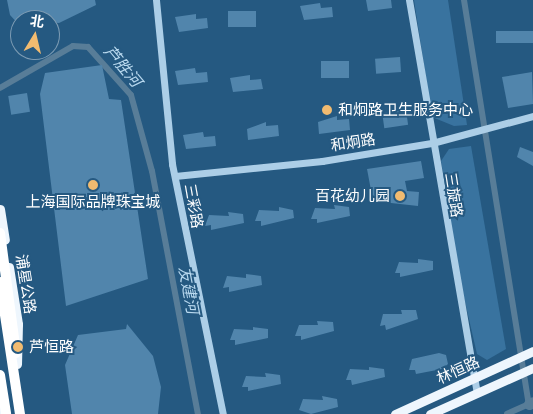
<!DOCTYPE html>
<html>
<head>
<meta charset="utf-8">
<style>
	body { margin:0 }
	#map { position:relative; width:533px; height:414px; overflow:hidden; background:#255981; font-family:Quicksand,"Noto Sans SC",sans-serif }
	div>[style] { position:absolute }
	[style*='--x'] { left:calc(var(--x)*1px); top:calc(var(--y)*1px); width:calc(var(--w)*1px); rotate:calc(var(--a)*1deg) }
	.green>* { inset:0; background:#39739f }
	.canal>* { height:6px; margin:-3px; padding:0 3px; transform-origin:3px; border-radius:3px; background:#587d98 }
	.river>* { height:11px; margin:-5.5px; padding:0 5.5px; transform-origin:5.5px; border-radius:5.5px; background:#587d98 }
	.building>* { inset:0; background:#5185ac; transform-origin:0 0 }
	.minor>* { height:7px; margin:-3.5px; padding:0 3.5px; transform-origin:3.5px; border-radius:3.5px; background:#accee7 }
	.major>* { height:9px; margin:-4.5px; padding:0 4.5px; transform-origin:4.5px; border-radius:4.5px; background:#eef6fd }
	.highway>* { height:10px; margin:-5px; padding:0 5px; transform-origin:5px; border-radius:5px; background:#fff }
	.dots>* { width:14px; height:14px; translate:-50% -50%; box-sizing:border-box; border:2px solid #255981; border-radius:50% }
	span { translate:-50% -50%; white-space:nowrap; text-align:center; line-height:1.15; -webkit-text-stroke:4px #255981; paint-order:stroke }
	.poi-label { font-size:15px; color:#fff }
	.left { translate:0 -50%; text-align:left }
	.right { translate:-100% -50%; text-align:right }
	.street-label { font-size:15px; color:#fff }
	.water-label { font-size:16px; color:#b8d8ee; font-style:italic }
	.north { position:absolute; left:10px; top:10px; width:50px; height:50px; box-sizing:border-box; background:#255981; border:1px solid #7c9bb3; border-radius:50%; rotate:9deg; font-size:14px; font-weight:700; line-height:20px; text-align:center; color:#fff }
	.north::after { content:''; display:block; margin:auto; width:18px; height:22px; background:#f1bb70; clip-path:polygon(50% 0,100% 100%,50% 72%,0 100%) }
</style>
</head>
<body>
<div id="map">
	<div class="green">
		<div style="clip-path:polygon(414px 0,448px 0,467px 125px,454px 126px,432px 117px)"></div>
		<div style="clip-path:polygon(471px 146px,506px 349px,487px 360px,477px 354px,460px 280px,441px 161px,449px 149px)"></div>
	</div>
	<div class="canal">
		<div style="--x:464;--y:0;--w:409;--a:80.9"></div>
		<div style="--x:529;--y:404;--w:24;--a:156"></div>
		<div style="--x:0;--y:88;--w:84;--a:-29.9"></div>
		<div style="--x:73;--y:46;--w:15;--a:4"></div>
		<div style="--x:88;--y:47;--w:64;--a:48.1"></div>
		<div style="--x:131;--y:95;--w:79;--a:74.6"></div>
		<div style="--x:152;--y:171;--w:247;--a:79.3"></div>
	</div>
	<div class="river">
		<div style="--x:529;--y:404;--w:4;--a:-27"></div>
	</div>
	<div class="building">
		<div style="clip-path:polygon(7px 0,95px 0,96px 5px,59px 23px,20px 20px,20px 26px,10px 15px)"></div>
		<div style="clip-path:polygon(366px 0,391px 0,392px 8px,368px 11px)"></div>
		<div style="clip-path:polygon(320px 3px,321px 8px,332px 7px,333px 17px,304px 20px,300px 6px)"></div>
		<div style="left:256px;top:11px;width:16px;height:28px;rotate:90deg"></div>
		<div style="clip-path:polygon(196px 14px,196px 19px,207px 18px,208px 28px,179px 32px,175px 17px)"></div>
		<div style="left:533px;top:31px;width:12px;height:37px;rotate:90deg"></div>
		<div style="left:400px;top:57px;width:15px;height:25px;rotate:86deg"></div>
		<div style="left:349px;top:61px;width:17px;height:28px;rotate:90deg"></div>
		<div style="clip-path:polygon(102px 65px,109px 99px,121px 100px,148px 279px,66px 306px,40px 94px,45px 73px)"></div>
		<div style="clip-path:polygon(195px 68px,196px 73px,207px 72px,208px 82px,178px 85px,175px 71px)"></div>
		<div style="clip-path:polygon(532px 72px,533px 104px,508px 108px,502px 77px)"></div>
		<div style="clip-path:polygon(250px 75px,250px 80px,261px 79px,263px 89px,233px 92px,230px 78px)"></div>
		<div style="left:27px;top:93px;width:19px;height:19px;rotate:81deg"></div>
		<div style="left:406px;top:110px;width:15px;height:24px;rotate:82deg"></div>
		<div style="clip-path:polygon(337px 116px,337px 120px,349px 119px,350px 130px,319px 134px,318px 122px)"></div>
		<div style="clip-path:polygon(266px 122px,266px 126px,278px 125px,279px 136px,248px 140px,247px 129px)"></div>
		<div style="clip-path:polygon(203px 132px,204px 137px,215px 136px,216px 146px,186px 149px,183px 135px)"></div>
		<div style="clip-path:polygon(520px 147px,533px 152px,533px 166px,517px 157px)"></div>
		<div style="clip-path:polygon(421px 161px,424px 178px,405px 181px,407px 191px,419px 192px,418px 206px,373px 201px,367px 169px)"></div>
		<div style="clip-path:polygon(334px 205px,349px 207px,350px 216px,317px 223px,317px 219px,311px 219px,315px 208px,335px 209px)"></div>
		<div style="clip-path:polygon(279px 207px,293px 210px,294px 218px,261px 226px,261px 221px,255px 221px,259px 210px,279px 211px)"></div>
		<div style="clip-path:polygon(228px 212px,243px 214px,244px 223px,211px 230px,211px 225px,205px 226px,209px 215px,229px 216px)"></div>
		<div style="clip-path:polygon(418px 259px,433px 261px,433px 270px,400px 277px,400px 273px,395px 273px,399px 262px,418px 263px)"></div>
		<div style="clip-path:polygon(246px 274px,261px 276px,262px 285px,229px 292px,229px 287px,223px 288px,227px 276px,246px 278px)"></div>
		<div style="clip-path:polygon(401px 310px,416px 310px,418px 319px,386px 330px,385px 325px,380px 326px,383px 314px,402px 314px)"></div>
		<div style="clip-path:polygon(317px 321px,333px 322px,334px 331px,301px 340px,301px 336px,295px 336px,299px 325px,318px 325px)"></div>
		<div style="clip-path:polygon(127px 324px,153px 356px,161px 387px,158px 414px,72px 414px,65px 365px,78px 335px,126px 329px)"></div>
		<div style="clip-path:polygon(253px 327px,268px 329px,268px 338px,235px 345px,235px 340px,230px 340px,234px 329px,253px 330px)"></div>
		<div style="clip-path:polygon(439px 353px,446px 355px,448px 364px,442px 369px,416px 374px,415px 370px,409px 370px,412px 359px)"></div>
		<div style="clip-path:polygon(369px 367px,384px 369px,385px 377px,352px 385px,351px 380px,346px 380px,350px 369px,369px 370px)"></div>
		<div style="clip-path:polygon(265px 373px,280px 375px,281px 384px,248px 391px,248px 387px,242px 387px,246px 376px,266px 377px)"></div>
		<div style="clip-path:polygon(322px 396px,337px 399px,338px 407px,311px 414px,299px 410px,303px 399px,323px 400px)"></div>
	</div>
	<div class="minor">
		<div style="--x:156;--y:0;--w:165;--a:84.4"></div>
		<div style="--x:172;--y:164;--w:255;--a:78.5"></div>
		<div style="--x:409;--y:0;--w:399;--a:80.2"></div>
		<div style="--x:175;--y:176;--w:148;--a:-5.8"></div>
		<div style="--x:322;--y:161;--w:111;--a:-9.3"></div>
		<div style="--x:432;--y:143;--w:105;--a:-15"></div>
	</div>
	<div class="major">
		<div style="--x:0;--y:209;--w:31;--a:81"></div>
		<div style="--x:9;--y:267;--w:58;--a:81"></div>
		<div style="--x:18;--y:324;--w:40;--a:91.4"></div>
		<div style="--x:0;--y:409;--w:5;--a:79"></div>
		<div style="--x:395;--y:414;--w:152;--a:-24.5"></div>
		<div style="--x:430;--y:414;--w:113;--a:-24.1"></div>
	</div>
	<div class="highway">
		<div style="--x:0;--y:233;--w:121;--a:82.4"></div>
		<div style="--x:0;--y:282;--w:134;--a:81.4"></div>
		<div style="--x:0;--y:375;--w:39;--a:81"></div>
	</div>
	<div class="dots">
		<div style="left:327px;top:110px;background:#f1bb70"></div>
		<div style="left:93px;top:185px;background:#f1bb70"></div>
		<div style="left:400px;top:196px;background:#f1bb70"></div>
		<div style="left:18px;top:347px;background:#f1bb70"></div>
	</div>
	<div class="poi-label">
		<span class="left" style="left:338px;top:110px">和炯路卫生服务中心</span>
		<span class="right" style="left:390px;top:196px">百花幼儿园</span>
		<span style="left:93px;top:202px">上海国际品牌珠宝城</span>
		<span class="left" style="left:29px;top:347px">芦恒路</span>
	</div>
	<div class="street-label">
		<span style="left:353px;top:142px;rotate:-9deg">和炯路</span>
		<span style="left:454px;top:195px;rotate:81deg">三旋路</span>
		<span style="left:194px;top:206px;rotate:80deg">三彩路</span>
		<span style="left:26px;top:284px;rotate:81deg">浦星公路</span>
		<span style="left:458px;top:370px;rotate:-24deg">林恒路</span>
	</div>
	<div class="water-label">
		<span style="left:123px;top:66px;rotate:50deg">芦胜河</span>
		<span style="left:189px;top:290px;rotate:79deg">友建河</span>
	</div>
	<div class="north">北</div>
</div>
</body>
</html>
